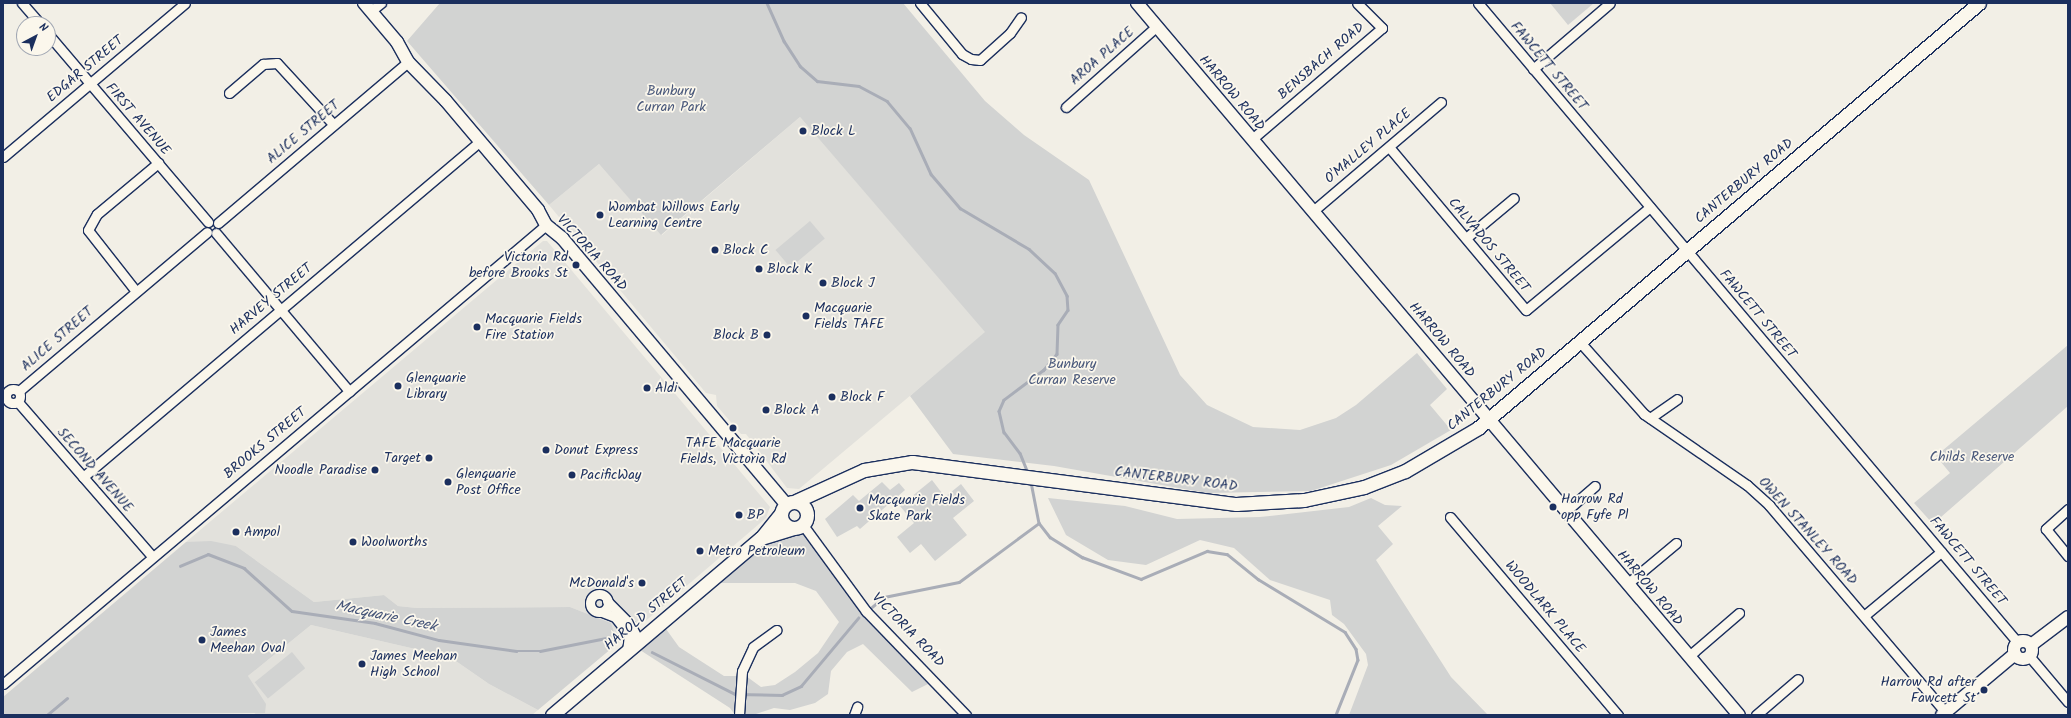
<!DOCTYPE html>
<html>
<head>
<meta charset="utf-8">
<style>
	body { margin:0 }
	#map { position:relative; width:2071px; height:718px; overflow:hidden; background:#f2efe6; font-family:Kalam,sans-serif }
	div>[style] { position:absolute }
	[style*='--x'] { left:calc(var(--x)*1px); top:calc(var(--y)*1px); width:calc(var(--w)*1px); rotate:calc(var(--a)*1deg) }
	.built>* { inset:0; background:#e2e1dc }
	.green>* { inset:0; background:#d2d3d2; transform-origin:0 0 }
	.stream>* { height:2.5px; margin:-1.25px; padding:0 1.25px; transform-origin:1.25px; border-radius:1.25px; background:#a9adb7 }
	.roads { filter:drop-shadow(1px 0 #1b2f5e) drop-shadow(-1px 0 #1b2f5e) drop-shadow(0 1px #1b2f5e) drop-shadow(0 -1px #1b2f5e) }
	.minor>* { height:9px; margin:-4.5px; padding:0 4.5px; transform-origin:4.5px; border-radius:4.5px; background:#fbf7ec }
	.minor>.ring { margin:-4.5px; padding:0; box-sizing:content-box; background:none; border:9px solid #fbf7ec; border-radius:50% }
	.tertiary>* { height:12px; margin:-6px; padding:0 6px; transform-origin:6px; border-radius:6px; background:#fbf7ec }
	.tertiary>.ring { margin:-6px; padding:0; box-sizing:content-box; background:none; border:12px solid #fbf7ec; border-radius:50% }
	.secondary>* { height:13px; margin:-6.5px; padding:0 6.5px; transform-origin:6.5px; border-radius:6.5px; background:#fbf7ec }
	.secondary>.ring { margin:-6.5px; padding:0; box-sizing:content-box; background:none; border:13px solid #fbf7ec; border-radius:50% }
	.dots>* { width:11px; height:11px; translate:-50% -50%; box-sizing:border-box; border:2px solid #fbf7ec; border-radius:50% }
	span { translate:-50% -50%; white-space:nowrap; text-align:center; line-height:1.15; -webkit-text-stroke:3.5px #fbf7ec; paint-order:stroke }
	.street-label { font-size:14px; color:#1b2f5e }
	.park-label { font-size:14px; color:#49587b }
	.poi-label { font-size:14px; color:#1b2f5e }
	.left { translate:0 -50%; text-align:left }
	.right { translate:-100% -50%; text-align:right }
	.water-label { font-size:15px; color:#465579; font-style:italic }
	.frame { position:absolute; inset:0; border:4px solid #1b2f5e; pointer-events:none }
	.north { position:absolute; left:16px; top:16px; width:40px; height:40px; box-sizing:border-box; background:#fbf7ec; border:1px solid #a1a7b3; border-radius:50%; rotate:41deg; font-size:11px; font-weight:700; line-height:16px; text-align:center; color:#1b2f5e }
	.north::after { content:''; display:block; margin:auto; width:14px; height:18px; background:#1b2f5e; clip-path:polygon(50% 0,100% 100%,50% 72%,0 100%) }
</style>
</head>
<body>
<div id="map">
	<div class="built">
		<div style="clip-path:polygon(800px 117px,986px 332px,799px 489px,787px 488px,746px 434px,741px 434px,717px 406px,716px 395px,706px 393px,549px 205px,599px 164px,662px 235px)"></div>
		<div style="clip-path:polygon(543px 241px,547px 241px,770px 507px,766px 518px,649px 618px,618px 643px,611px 623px,570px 607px,417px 608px,398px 606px,384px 595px,314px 602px,236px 546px,186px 542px)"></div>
		<div style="clip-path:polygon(311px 625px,450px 657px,489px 684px,538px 710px,532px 715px,253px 715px,257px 712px,248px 676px)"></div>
	</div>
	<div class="green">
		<div style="clip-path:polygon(440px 3px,903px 3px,985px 101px,1024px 135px,1089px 180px,1180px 375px,1207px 405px,1253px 427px,1300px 430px,1336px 418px,1356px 405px,1417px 353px,1447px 389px,1430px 405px,1451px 430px,1391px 465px,1311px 491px,1207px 493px,1054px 466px,953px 454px,910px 396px,985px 332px,800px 117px,661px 235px,599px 164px,549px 205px,407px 41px)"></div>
		<div style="clip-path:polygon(1550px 3px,1594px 3px,1568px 25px)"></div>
		<div style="left:810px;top:221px;width:23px;height:45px;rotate:50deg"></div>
		<div style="clip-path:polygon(2068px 345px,2068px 406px,1933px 524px,1914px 503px,1950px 473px,1936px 456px)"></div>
		<div style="clip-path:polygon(932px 480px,945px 497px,961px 484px,974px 501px,953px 518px,967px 535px,935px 561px,921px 544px,910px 553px,897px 537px,914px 523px,900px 506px)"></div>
		<div style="clip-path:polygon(882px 482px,890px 490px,899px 483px,905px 490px,860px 529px,857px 526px,837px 537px,825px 519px,853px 495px,859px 501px)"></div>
		<div style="clip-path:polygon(1048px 498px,1125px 506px,1177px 519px,1260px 517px,1349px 507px,1371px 498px,1385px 505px,1402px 506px,1378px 526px,1393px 544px,1376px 560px,1451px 677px,1488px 715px,1349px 715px,1368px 665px,1366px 654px,1344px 624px,1332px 615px,1330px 600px,1270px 580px,1234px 548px,1200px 540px,1146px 565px,1108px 560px,1066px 535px)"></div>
		<div style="clip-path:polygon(805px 535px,857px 608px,930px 683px,912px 692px,863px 644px,847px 652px,831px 671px,828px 694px,815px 703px,790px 710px,774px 708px,753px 715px,735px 715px,730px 708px,640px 650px,666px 629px,679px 647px,724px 676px,746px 676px,761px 687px,775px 685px,795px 672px,818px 653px,839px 622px,816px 591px,795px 583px,718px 583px,770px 536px)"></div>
		<div style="clip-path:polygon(211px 541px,236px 546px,314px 602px,384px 595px,398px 606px,417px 608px,570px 607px,611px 623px,618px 643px,538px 710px,489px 684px,450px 657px,311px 625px,248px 676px,266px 704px,265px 713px,3px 715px,3px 697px,186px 542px)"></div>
		<div style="left:292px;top:652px;width:21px;height:48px;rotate:51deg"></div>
	</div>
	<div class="stream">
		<div style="--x:767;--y:3;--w:42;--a:65.9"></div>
		<div style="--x:784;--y:41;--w:30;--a:57"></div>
		<div style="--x:800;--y:66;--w:23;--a:41"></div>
		<div style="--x:817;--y:81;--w:42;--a:6.8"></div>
		<div style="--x:859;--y:86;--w:32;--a:28"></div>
		<div style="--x:887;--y:101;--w:35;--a:50"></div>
		<div style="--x:910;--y:128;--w:51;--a:65.5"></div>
		<div style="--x:931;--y:174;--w:45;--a:49.5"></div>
		<div style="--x:960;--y:208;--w:80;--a:30.7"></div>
		<div style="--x:1029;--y:249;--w:35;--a:43"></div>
		<div style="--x:1055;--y:273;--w:26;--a:62"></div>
		<div style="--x:1067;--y:296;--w:14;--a:86"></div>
		<div style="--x:1068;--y:310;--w:18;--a:124"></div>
		<div style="--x:1058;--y:325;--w:29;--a:92"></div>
		<div style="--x:1057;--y:354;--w:21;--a:129"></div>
		<div style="--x:1044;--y:370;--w:50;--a:143.1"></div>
		<div style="--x:1004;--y:400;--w:12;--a:114"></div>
		<div style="--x:999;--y:411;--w:22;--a:77"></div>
		<div style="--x:1004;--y:432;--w:26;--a:53"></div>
		<div style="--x:1020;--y:453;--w:22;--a:68"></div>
		<div style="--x:1031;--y:482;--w:42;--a:79"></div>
		<div style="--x:1039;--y:523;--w:18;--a:52"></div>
		<div style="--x:1050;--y:537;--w:38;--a:32"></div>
		<div style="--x:1082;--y:557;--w:63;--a:20.4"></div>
		<div style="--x:1141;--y:579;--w:72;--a:-23"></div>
		<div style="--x:1207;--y:551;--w:20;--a:9"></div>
		<div style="--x:1227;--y:554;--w:40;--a:39"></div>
		<div style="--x:1258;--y:579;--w:102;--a:31.3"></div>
		<div style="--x:1345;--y:632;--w:20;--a:57"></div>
		<div style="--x:1356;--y:649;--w:11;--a:80"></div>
		<div style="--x:1358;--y:660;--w:59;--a:111.8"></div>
		<div style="--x:180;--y:566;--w:30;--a:-23"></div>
		<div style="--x:208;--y:554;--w:39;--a:21"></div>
		<div style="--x:244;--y:568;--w:64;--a:41.9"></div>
		<div style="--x:292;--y:611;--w:84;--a:8.2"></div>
		<div style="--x:375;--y:623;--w:66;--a:14.9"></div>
		<div style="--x:439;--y:640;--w:78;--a:8.1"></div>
		<div style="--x:516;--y:651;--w:24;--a:0"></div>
		<div style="--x:540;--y:651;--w:67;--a:-11.1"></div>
		<div style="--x:872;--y:607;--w:16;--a:-40"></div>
		<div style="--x:884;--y:597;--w:76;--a:-11.3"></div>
		<div style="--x:959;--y:582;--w:99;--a:-36.4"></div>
		<div style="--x:652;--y:652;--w:93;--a:26.8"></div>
		<div style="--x:735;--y:694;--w:47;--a:1.2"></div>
		<div style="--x:782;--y:695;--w:21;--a:-25"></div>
		<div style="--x:801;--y:686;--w:89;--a:-50"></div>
		<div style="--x:47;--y:715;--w:26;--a:-40"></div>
	</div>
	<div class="roads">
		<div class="minor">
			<div style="--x:22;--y:3;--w:28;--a:49"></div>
			<div style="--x:920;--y:3;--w:66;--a:50.5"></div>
			<div style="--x:962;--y:54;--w:10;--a:29"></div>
			<div style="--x:971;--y:59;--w:9;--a:6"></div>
			<div style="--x:980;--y:60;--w:40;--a:-42"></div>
			<div style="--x:1010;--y:33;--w:19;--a:-55"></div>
			<div style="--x:1478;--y:3;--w:837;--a:49.84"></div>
			<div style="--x:371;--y:11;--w:13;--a:-39"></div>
			<div style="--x:48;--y:34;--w:247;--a:49.6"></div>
			<div style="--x:1533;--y:69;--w:101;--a:-40.6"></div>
			<div style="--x:229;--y:93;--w:45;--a:-40.5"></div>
			<div style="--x:263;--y:64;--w:14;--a:-4"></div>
			<div style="--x:277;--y:63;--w:83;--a:47.4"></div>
			<div style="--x:1066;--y:107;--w:122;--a:-41.7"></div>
			<div style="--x:1252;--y:139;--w:171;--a:-40.5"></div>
			<div style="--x:1382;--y:28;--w:35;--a:-135"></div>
			<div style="--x:1389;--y:147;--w:213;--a:50"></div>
			<div style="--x:1526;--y:310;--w:161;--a:-39.7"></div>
			<div style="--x:3;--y:157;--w:238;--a:-40.2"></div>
			<div style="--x:1313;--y:211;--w:168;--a:-40.4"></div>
			<div style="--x:218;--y:223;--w:249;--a:-40.3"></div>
			<div style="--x:216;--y:233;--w:207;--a:49.9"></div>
			<div style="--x:1466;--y:238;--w:62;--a:-39.8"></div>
			<div style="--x:135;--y:290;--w:76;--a:-128.1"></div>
			<div style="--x:88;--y:230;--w:18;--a:-61"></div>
			<div style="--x:97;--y:214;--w:80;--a:-39.9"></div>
			<div style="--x:1579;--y:341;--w:98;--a:48.3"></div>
			<div style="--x:1644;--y:414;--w:125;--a:34.6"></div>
			<div style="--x:1747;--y:485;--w:30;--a:42"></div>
			<div style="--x:1769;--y:505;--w:272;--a:49.6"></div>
			<div class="ring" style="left:6px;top:389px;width:5px;height:5px"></div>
			<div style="--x:19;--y:391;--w:246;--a:-40.2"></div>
			<div style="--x:18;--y:402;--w:204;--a:49"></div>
			<div style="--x:1650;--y:418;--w:33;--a:-35"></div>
			<div style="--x:83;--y:477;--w:517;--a:-40.22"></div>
			<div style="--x:2068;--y:509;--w:30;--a:138"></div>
			<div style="--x:2046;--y:529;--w:35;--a:51"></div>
			<div style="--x:1566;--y:511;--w:38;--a:-41"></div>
			<div style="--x:1450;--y:517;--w:260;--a:49.7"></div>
			<div style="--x:803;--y:525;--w:107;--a:53.8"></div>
			<div style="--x:866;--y:611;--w:144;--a:46.1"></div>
			<div style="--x:1627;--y:584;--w:64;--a:-39.9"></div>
			<div class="ring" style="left:590px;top:594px;width:9px;height:9px"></div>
			<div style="--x:607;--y:601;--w:33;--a:45"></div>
			<div style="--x:630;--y:624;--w:19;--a:62"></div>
			<div style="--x:602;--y:612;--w:14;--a:21"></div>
			<div style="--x:615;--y:617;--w:23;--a:52"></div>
			<div style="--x:629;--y:635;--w:17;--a:97"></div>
			<div style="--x:1865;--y:615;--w:99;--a:-39.7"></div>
			<div style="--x:1689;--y:656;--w:66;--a:-40.7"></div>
			<div style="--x:2030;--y:657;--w:59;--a:49.8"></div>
			<div style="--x:3;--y:684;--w:711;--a:-40.21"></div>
			<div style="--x:739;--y:715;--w:44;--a:-86.1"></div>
			<div style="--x:742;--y:671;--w:26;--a:-65"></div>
			<div style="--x:753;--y:647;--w:29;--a:-36"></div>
			<div style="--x:854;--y:715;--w:9;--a:-69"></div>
			<div style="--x:1756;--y:715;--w:55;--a:-40.6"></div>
		</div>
		<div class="tertiary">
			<div style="--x:364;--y:3;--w:51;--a:49.8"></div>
			<div style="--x:397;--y:42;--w:23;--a:61"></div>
			<div style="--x:408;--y:62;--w:54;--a:45.7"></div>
			<div style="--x:446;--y:101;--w:143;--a:49.8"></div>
			<div style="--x:538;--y:210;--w:17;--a:62"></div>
			<div style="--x:546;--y:225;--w:21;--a:39"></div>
			<div style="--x:562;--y:238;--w:348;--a:49.9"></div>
			<div style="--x:1137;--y:3;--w:932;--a:49.79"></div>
			<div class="ring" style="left:2014px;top:641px;width:6px;height:6px"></div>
			<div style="--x:2031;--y:645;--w:46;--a:-37.1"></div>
			<div style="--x:1942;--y:715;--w:95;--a:-39.9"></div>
		</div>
		<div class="secondary">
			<div style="--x:796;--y:501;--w:75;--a:-24.5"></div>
			<div style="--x:864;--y:470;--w:49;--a:-9.5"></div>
			<div style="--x:912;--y:462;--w:327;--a:7.4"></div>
			<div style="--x:1236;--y:504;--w:68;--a:-3.4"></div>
			<div style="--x:1304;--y:500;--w:61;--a:-12.2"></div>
			<div style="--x:1364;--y:487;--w:44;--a:-21.3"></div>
			<div style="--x:1405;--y:471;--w:85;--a:-30.5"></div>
			<div style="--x:1478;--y:428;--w:657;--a:-40.31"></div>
			<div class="ring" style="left:781px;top:502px;width:13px;height:13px"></div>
			<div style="--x:761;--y:538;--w:34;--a:-17"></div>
			<div style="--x:552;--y:715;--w:274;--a:-40.3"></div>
			<div style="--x:761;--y:538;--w:32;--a:-51"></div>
		</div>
	</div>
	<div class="dots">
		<div style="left:803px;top:131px;background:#1b2f5e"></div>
		<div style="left:600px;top:215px;background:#1b2f5e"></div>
		<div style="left:715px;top:250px;background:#1b2f5e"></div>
		<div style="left:576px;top:265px;background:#1b2f5e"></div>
		<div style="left:759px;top:269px;background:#1b2f5e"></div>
		<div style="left:823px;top:283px;background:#1b2f5e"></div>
		<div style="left:806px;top:316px;background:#1b2f5e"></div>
		<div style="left:477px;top:327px;background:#1b2f5e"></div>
		<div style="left:767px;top:335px;background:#1b2f5e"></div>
		<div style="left:398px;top:386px;background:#1b2f5e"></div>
		<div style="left:647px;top:388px;background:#1b2f5e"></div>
		<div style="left:832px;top:397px;background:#1b2f5e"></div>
		<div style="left:766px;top:410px;background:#1b2f5e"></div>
		<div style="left:733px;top:428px;background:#1b2f5e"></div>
		<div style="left:546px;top:450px;background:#1b2f5e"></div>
		<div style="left:429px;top:458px;background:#1b2f5e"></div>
		<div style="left:375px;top:470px;background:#1b2f5e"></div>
		<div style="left:572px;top:475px;background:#1b2f5e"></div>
		<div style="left:448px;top:482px;background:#1b2f5e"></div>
		<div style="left:1553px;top:507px;background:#1b2f5e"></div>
		<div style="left:860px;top:508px;background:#1b2f5e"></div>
		<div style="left:739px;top:515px;background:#1b2f5e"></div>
		<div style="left:236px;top:532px;background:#1b2f5e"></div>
		<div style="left:353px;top:542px;background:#1b2f5e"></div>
		<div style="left:700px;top:551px;background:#1b2f5e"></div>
		<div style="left:642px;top:583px;background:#1b2f5e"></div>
		<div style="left:202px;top:640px;background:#1b2f5e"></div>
		<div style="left:362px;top:664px;background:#1b2f5e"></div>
		<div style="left:1984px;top:690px;background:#1b2f5e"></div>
	</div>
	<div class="street-label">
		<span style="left:1102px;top:56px;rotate:-41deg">AROA PLACE</span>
		<span style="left:1321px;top:61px;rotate:-41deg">BENSBACH ROAD</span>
		<span style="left:1549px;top:66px;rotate:50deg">FAWCETT STREET</span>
		<span style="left:85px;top:69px;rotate:-40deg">EDGAR STREET</span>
		<span style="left:1232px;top:93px;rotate:50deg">HARROW ROAD</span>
		<span style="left:138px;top:119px;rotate:49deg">FIRST AVENUE</span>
		<span style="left:303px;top:132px;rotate:-40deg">ALICE STREET</span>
		<span style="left:1368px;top:146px;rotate:-40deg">O'MALLEY PLACE</span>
		<span style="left:1744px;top:181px;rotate:-40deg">CANTERBURY ROAD</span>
		<span style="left:1489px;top:245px;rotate:50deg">CALVADOS STREET</span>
		<span style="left:592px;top:253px;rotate:48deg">VICTORIA ROAD</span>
		<span style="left:271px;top:299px;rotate:-40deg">HARVEY STREET</span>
		<span style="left:1758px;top:314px;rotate:50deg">FAWCETT STREET</span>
		<span style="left:57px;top:339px;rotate:-41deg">ALICE STREET</span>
		<span style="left:1442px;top:340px;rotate:50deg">HARROW ROAD</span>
		<span style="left:1497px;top:389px;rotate:-39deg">CANTERBURY ROAD</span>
		<span style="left:265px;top:443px;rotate:-40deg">BROOKS STREET</span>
		<span style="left:95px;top:470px;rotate:49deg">SECOND AVENUE</span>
		<span style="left:1176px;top:479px;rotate:7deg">CANTERBURY ROAD</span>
		<span style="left:1808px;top:531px;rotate:48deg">OWEN STANLEY ROAD</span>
		<span style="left:1968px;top:561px;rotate:50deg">FAWCETT STREET</span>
		<span style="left:1650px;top:588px;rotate:50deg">HARROW ROAD</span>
		<span style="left:1545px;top:607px;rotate:50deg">WOODLARK PLACE</span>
		<span style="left:646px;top:614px;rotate:-40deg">HAROLD STREET</span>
		<span style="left:908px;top:630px;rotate:46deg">VICTORIA ROAD</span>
	</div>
	<div class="park-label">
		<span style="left:671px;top:99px">Bunbury<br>Curran Park</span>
		<span style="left:1072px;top:372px">Bunbury<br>Curran Reserve</span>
		<span style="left:1972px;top:457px">Childs Reserve</span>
	</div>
	<div class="poi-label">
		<span class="left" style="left:811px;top:131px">Block L</span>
		<span class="left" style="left:608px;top:215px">Wombat Willows Early<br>Learning Centre</span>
		<span class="left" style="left:723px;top:250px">Block C</span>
		<span class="right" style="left:568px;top:265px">Victoria Rd<br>before Brooks St</span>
		<span class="left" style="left:767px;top:269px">Block K</span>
		<span class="left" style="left:831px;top:283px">Block J</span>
		<span class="left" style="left:814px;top:316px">Macquarie<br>Fields TAFE</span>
		<span class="left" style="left:485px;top:327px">Macquarie Fields<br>Fire Station</span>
		<span class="right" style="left:759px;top:335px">Block B</span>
		<span class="left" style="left:406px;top:386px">Glenquarie<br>Library</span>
		<span class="left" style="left:655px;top:388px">Aldi</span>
		<span class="left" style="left:840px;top:397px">Block F</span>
		<span class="left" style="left:774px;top:410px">Block A</span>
		<span style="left:733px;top:451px">TAFE Macquarie<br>Fields, Victoria Rd</span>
		<span class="left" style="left:554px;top:450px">Donut Express</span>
		<span class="right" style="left:421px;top:458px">Target</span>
		<span class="right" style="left:367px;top:470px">Noodle Paradise</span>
		<span class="left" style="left:456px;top:482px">Glenquarie<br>Post Office</span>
		<span class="left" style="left:580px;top:475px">PacificWay</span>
		<span class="left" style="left:1561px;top:507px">Harrow Rd<br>opp Fyfe Pl</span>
		<span class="left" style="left:868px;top:508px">Macquarie Fields<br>Skate Park</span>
		<span class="left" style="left:747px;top:515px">BP</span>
		<span class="left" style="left:244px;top:532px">Ampol</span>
		<span class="left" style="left:361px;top:542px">Woolworths</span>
		<span class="left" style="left:708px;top:551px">Metro Petroleum</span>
		<span class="right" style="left:634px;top:583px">McDonald's</span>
		<span class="left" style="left:210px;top:640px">James<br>Meehan Oval</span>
		<span class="left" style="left:370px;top:664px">James Meehan<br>High School</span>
		<span class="right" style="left:1976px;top:690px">Harrow Rd after<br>Fawcett St</span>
	</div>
	<div class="water-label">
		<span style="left:386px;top:617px;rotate:12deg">Macquarie Creek</span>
	</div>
	<div class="frame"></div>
	<div class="north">N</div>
</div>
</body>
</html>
